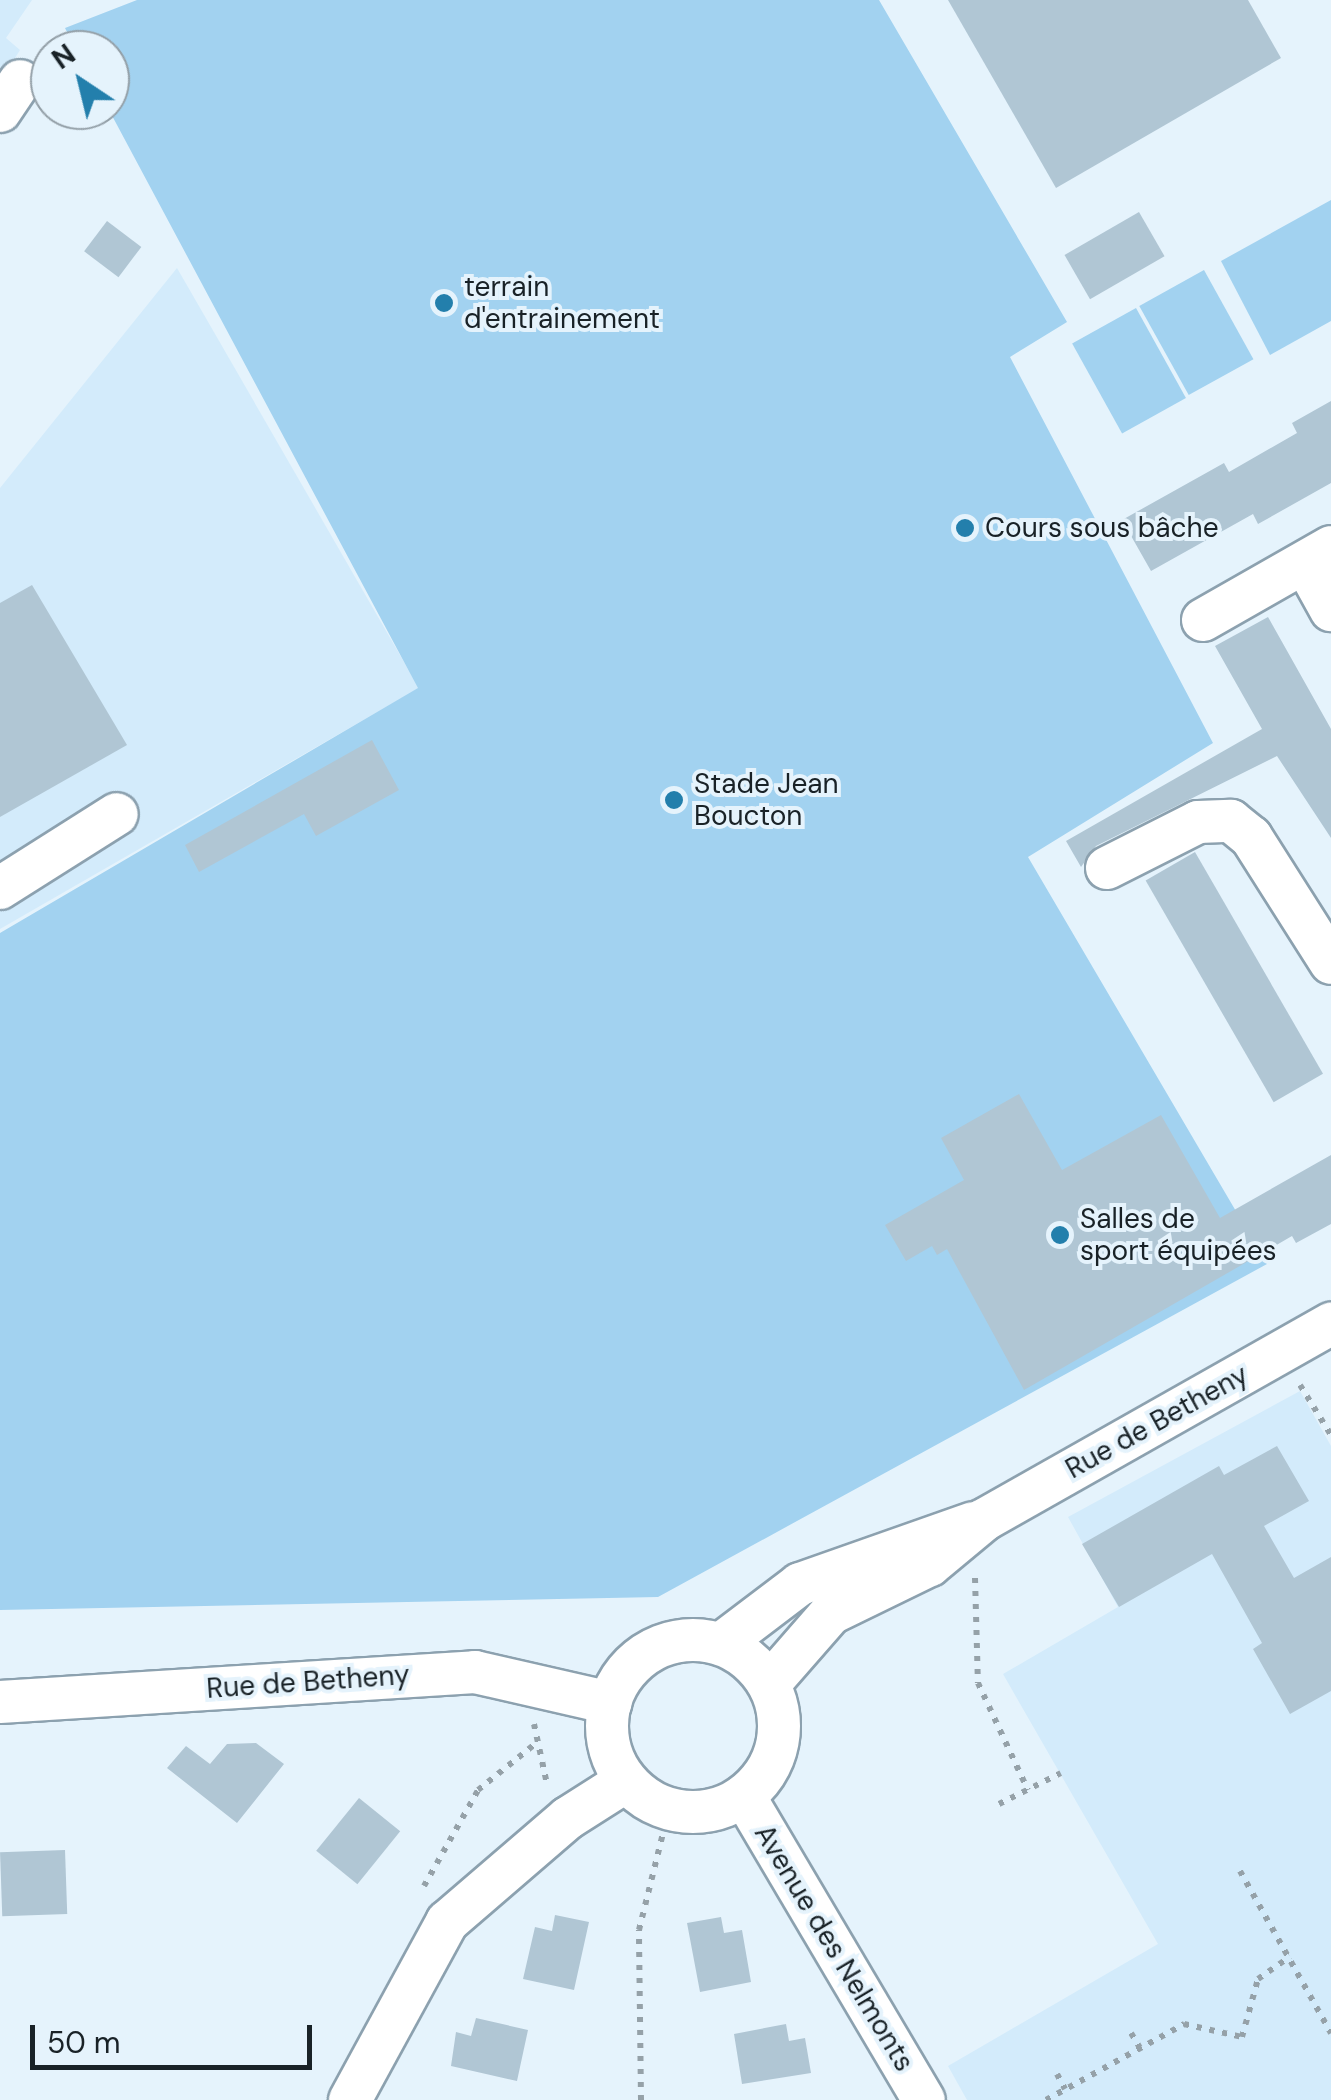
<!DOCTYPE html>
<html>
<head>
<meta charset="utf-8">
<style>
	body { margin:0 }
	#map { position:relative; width:1331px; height:2100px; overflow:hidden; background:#e5f3fc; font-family:"DM Sans",sans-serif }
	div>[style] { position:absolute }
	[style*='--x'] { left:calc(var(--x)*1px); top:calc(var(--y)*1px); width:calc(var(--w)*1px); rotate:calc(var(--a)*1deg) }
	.built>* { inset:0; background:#d3ebfb }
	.green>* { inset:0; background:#a2d2f0; transform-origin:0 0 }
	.building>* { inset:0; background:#b0c6d4; transform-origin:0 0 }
	.path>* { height:6px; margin-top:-3px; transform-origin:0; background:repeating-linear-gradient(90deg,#95a1a8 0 5px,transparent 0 13px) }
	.roads { filter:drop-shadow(2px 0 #8ca1af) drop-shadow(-2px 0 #8ca1af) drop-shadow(0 2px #8ca1af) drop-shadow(0 -2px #8ca1af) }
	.minor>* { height:42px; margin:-21px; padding:0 21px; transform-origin:21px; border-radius:21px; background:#fff }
	.minor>.ring { margin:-21px; padding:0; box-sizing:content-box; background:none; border:42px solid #fff; border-radius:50% }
	.dots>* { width:28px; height:28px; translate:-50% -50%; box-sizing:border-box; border:5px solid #e5f3fc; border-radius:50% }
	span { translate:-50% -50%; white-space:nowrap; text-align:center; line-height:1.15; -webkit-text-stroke:8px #e5f3fc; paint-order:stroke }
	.poi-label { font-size:28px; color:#192227 }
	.left { translate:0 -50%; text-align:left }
	.street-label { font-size:28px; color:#192227 }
	.north { position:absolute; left:30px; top:30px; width:100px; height:100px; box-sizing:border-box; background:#e5f3fc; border:2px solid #939fa7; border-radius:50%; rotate:325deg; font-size:28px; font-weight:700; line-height:40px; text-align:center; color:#192227 }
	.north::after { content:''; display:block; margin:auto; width:35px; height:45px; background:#237fac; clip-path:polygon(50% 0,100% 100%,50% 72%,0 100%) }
	.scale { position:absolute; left:30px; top:2025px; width:282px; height:45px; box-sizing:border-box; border:5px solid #192227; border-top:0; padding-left:12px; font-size:30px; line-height:35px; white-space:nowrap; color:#192227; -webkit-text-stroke:8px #e5f3fc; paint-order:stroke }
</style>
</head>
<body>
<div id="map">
	<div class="built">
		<div style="clip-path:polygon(0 0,32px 0,6px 38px,20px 50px,0 82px)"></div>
		<div style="clip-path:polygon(177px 268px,419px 688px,0 929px,0 488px)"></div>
		<div style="clip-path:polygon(1300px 1391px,1331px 1446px,1331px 2100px,967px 2100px,948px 2066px,1158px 1944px,1003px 1674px,1118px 1607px,1068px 1517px)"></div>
	</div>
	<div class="green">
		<div style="clip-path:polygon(137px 0,879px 0,1067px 322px,1010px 357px,1213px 743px,1028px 857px,1267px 1264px,658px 1597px,0 1610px,0 933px,418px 688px,109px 110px,110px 50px,76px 50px,65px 28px)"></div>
		<div style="clip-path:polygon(1331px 200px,1331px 321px,1270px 355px,1221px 261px)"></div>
		<div style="left:1204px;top:270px;width:102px;height:74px;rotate:61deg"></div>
		<div style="left:1136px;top:308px;width:103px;height:73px;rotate:61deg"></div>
	</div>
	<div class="building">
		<div style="clip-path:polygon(948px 0,1248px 0,1281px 58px,1056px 188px)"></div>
		<div style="left:1139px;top:212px;width:51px;height:86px;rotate:60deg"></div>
		<div style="left:107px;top:221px;width:43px;height:38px;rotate:37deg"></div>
		<div style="clip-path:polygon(1331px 401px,1331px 483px,1258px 524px,1253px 514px,1151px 571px,1122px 520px,1224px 463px,1229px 472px,1297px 433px,1292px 423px)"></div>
		<div style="clip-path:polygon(32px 585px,127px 745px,0 817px,0 603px)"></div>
		<div style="clip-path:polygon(1268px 617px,1331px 729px,1331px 838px,1277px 756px,1096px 846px,1081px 867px,1066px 841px,1262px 729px,1215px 646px)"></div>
		<div style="clip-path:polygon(372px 740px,399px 790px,316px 836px,304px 814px,199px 872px,185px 845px)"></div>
		<div style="left:1195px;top:852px;width:256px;height:57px;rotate:60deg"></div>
		<div style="clip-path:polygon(1019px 1094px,1062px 1170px,1161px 1115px,1220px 1218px,1331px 1155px,1331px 1224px,1296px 1243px,1292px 1236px,1024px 1390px,947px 1249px,937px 1255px,932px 1246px,906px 1261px,885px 1225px,964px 1180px,941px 1138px)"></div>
		<div style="clip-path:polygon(1277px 1446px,1309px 1501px,1264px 1526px,1294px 1578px,1331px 1557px,1331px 1691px,1290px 1714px,1253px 1649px,1262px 1643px,1212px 1554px,1119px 1607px,1082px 1544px,1219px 1466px,1224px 1475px)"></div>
		<div style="clip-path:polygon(256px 1743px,284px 1764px,237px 1823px,167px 1768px,186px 1746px,210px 1764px,227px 1744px)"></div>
		<div style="left:359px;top:1798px;width:53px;height:68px;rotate:39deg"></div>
		<div style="left:65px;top:1850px;width:64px;height:65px;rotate:88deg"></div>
		<div style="clip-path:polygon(555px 1915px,589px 1922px,574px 1990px,523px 1979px,535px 1927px,552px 1931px)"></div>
		<div style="clip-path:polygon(721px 1917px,724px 1933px,742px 1930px,751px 1982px,700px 1992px,687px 1923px)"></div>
		<div style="clip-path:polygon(476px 2018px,528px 2030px,517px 2081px,451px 2066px,456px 2032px,471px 2036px)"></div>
		<div style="clip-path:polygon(786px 2024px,789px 2041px,805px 2038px,811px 2073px,742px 2084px,734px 2034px)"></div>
	</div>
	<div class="path">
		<div style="--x:1300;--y:1385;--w:59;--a:58.2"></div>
		<div style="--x:975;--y:1578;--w:105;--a:88.4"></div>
		<div style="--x:978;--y:1683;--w:118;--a:65"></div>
		<div style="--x:534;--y:1724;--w:61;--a:77.8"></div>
		<div style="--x:999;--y:1804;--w:69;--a:-26.6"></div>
		<div style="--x:1240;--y:1871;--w:186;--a:60.7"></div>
		<div style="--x:424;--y:1886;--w:110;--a:-60.6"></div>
		<div style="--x:478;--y:1790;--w:73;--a:-38.9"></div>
		<div style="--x:1131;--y:2033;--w:17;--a:59"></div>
		<div style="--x:1057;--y:2074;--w:17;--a:62"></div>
		<div style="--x:641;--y:2100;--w:170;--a:-90.7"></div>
		<div style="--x:639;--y:1930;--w:125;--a:-76.1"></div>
		<div style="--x:1046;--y:2100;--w:158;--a:-28.8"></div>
		<div style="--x:1184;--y:2024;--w:59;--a:12.6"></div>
		<div style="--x:1242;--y:2037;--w:60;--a:-74.6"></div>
		<div style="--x:1258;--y:1979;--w:39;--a:-35"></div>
	</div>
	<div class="roads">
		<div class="minor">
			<div style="--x:0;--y:111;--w:36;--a:-56"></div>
			<div style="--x:1305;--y:563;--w:54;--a:61"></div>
			<div style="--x:1203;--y:620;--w:147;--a:-29.7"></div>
			<div style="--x:1107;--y:868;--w:102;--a:-26.8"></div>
			<div style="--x:1198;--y:822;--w:33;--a:-2"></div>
			<div style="--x:1231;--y:821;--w:26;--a:39"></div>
			<div style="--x:1251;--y:837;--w:149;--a:57.6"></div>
			<div style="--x:0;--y:888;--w:138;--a:-32.3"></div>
			<div class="ring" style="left:607px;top:1640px;width:130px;height:130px"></div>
			<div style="--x:721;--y:1644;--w:99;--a:-37.2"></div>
			<div style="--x:800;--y:1584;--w:183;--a:-19.4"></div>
			<div style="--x:769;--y:1684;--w:94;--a:-48.9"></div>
			<div style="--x:831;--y:1613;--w:110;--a:-25.9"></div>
			<div style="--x:930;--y:1565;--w:70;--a:-39.8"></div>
			<div style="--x:984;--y:1520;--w:399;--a:-29.5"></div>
			<div style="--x:0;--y:1702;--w:476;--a:-3.6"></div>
			<div style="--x:475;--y:1672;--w:139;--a:12.9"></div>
			<div style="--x:744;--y:1796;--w:353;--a:59.4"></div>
			<div style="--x:350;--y:2100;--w:203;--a:-61.4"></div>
			<div style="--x:447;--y:1922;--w:160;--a:-40.7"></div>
			<div style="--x:568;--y:1818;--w:69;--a:-32.5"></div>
		</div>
	</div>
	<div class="dots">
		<div style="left:444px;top:303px;background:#237fac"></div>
		<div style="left:965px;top:528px;background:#237fac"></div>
		<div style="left:674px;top:800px;background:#237fac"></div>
		<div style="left:1060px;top:1235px;background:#237fac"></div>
	</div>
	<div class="poi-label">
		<span class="left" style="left:464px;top:303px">terrain<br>d'entrainement</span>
		<span class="left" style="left:985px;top:528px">Cours sous bâche</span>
		<span class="left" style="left:694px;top:800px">Stade Jean<br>Boucton</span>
		<span class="left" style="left:1080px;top:1235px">Salles de<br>sport équipées</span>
	</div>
	<div class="street-label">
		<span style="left:1157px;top:1422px;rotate:-29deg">Rue de Betheny</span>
		<span style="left:308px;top:1682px;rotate:-4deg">Rue de Betheny</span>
		<span style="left:834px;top:1948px;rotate:59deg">Avenue des Nelmonts</span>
	</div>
	<div class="north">N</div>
	<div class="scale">50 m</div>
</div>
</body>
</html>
